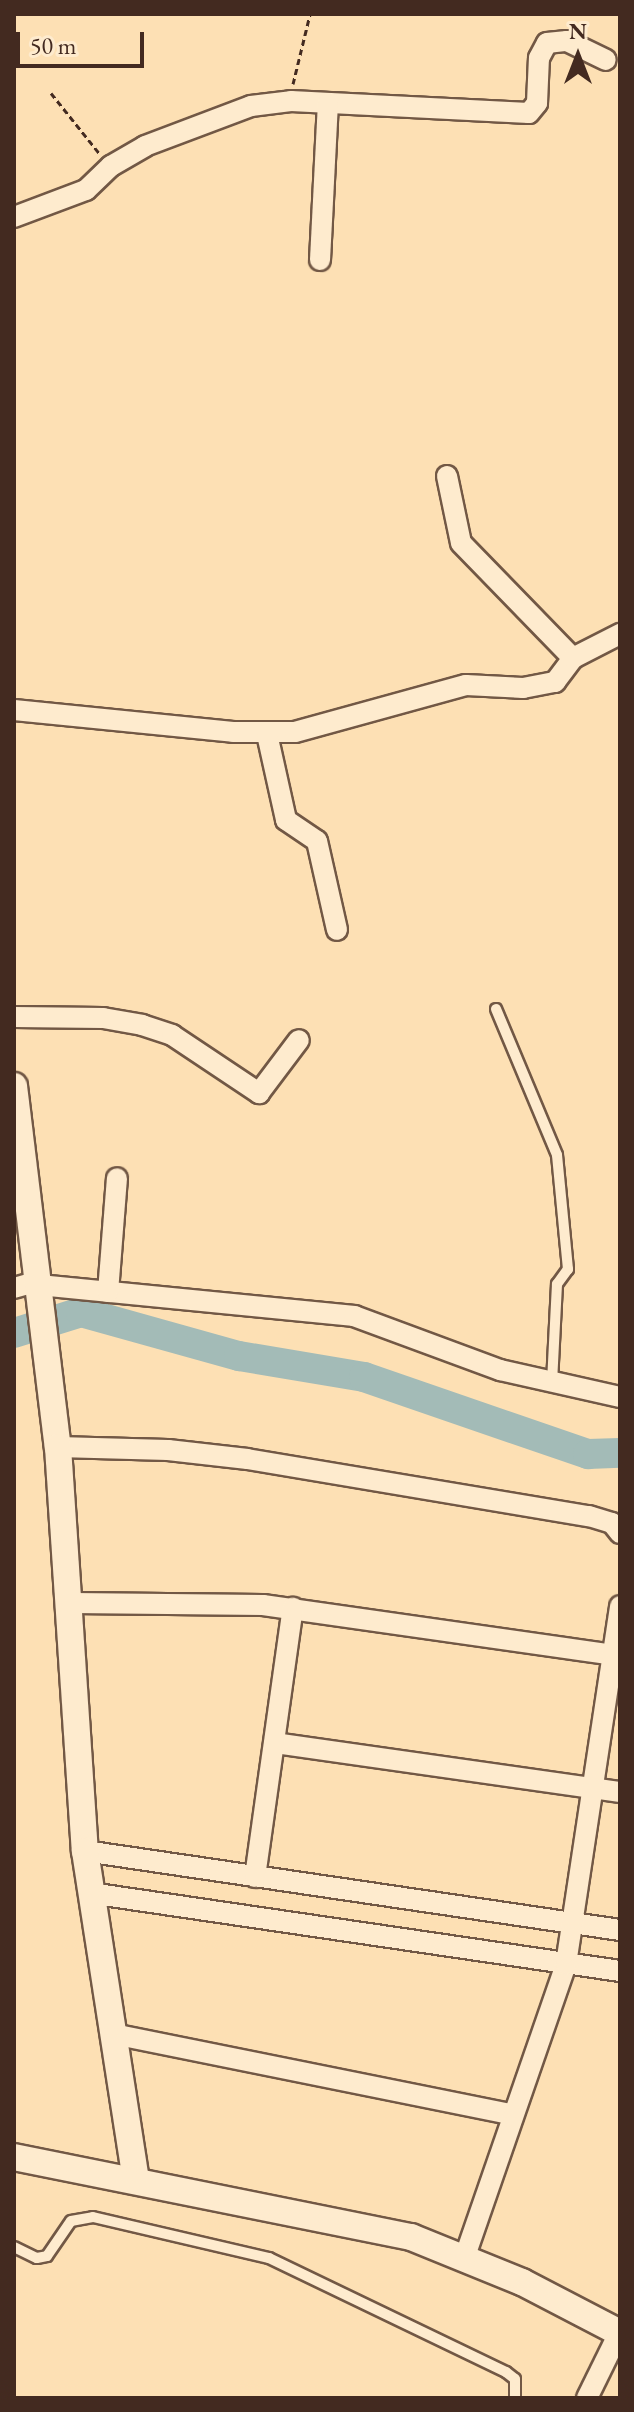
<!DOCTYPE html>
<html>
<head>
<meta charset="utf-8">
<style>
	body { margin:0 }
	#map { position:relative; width:634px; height:2412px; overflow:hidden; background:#fde0b4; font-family:"EB Garamond",serif }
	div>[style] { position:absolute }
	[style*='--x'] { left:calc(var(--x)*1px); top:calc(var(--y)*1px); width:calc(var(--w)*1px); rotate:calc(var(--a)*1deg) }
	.river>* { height:30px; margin:-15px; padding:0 15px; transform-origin:15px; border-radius:15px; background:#a3bbb7 }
	.path>* { height:3px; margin-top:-1.5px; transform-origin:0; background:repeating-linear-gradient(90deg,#432a20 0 6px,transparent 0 10px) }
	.roads { filter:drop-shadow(2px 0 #725845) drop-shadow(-2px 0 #725845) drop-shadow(0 2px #725845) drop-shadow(0 -2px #725845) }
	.service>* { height:10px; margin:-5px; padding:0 5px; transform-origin:5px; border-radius:5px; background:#feebce }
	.minor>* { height:20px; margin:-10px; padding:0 10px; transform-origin:10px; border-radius:10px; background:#feebce }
	.tertiary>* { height:26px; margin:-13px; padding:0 13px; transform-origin:13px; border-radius:13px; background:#feebce }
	span { translate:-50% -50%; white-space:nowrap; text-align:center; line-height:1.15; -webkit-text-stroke:6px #feebce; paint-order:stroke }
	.frame { position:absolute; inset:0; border:16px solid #432a20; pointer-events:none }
	.north { position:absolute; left:538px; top:16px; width:80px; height:80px; -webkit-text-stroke:6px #feebce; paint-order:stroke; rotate:0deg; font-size:22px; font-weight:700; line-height:32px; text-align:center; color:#432a20 }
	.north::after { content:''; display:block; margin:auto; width:28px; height:36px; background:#432a20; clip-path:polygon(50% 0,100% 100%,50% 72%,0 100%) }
	.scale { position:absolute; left:16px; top:32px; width:128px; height:36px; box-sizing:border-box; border:4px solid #432a20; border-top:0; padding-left:10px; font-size:24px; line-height:28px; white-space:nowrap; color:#432a20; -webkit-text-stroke:6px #feebce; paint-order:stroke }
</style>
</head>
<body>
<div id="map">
	<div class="river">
		<div style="--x:14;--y:1333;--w:70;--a:-17.4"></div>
		<div style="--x:81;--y:1312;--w:164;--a:15.6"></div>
		<div style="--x:239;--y:1356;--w:127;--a:9.5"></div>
		<div style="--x:364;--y:1377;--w:237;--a:19"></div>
		<div style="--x:588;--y:1454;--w:32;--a:-2"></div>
	</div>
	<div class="path">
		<div style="--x:293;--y:84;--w:72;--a:-76.3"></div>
		<div style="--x:51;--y:93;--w:77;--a:51.3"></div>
	</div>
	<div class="roads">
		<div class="service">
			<div style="--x:496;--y:1009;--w:158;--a:67.3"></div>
			<div style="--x:557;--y:1155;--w:115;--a:84.5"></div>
			<div style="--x:568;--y:1269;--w:19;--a:126"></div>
			<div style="--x:557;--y:1284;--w:98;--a:92.9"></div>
			<div style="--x:14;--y:2247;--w:25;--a:26"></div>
			<div style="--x:37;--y:2258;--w:10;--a:-11"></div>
			<div style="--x:47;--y:2256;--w:42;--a:-55.6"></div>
			<div style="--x:71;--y:2221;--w:22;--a:-10"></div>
			<div style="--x:93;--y:2217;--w:181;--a:13.1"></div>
			<div style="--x:269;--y:2258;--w:263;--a:25.7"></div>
			<div style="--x:506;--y:2372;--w:11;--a:38"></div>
			<div style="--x:515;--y:2379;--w:19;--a:90"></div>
		</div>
		<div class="minor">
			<div style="--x:14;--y:217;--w:77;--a:-20.6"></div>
			<div style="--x:86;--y:190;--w:35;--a:-44"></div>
			<div style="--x:111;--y:166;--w:39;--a:-30"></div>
			<div style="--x:145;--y:146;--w:113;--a:-20.7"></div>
			<div style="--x:251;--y:106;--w:40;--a:-7.1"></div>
			<div style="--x:291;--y:101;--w:238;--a:2.9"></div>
			<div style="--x:529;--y:113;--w:13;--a:-51"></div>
			<div style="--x:537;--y:103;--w:45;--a:-87.5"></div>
			<div style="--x:539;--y:58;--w:17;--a:-62"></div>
			<div style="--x:547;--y:43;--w:20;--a:-6"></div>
			<div style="--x:567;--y:41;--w:43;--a:26"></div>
			<div style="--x:320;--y:260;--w:157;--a:-87.1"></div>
			<div style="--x:447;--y:476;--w:68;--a:78.2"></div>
			<div style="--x:461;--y:543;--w:161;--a:45.8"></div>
			<div style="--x:14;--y:710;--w:220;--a:5.7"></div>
			<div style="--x:233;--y:732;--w:62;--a:0"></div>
			<div style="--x:295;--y:732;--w:177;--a:-15.4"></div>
			<div style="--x:466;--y:685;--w:57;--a:3"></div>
			<div style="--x:523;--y:688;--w:33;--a:-11"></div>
			<div style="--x:555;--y:682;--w:30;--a:-53"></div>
			<div style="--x:573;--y:658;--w:53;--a:-27.1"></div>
			<div style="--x:267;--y:734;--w:88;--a:77.5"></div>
			<div style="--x:286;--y:820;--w:37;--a:34"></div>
			<div style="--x:317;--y:841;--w:91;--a:77.3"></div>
			<div style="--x:14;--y:1017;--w:89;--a:0.6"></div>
			<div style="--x:103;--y:1018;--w:40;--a:10"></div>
			<div style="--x:142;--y:1025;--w:32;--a:18"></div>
			<div style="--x:172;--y:1035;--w:105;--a:33.7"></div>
			<div style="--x:259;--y:1093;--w:66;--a:-53"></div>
			<div style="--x:39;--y:1285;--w:317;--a:5.6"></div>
			<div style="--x:354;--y:1316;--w:156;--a:20.3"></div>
			<div style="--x:500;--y:1370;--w:123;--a:12.7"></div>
			<div style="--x:14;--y:1288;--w:25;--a:-16"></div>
			<div style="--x:108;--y:1292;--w:114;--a:-85.5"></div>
			<div style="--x:58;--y:1447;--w:110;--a:1.6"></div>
			<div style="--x:168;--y:1450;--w:80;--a:6.5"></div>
			<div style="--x:247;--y:1459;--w:347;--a:9.5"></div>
			<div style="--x:589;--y:1516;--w:24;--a:17"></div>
			<div style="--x:612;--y:1523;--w:13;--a:51"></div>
			<div style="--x:72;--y:1603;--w:191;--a:0.6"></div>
			<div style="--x:263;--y:1605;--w:361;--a:8.1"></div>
			<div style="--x:275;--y:1743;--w:348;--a:8.1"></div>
			<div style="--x:85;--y:1851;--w:541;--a:8.4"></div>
			<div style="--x:255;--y:1877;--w:272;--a:-82"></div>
			<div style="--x:90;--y:1893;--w:536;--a:8.37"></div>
			<div style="--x:113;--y:2034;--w:408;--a:11.4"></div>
			<div style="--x:465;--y:2256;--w:309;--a:-70.9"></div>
			<div style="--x:566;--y:1964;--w:362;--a:-81.4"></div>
			<div style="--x:587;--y:2398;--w:72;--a:-63.8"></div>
		</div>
		<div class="tertiary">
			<div style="--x:14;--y:1086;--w:364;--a:83.1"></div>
			<div style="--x:58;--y:1447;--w:405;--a:86.2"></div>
			<div style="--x:85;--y:1851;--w:332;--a:81.2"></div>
			<div style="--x:14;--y:2157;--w:405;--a:11.4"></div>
			<div style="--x:411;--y:2237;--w:120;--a:22.1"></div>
			<div style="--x:522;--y:2282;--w:110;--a:27.5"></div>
		</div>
	</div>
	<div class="frame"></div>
	<div class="north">N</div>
	<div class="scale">50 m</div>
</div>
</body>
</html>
